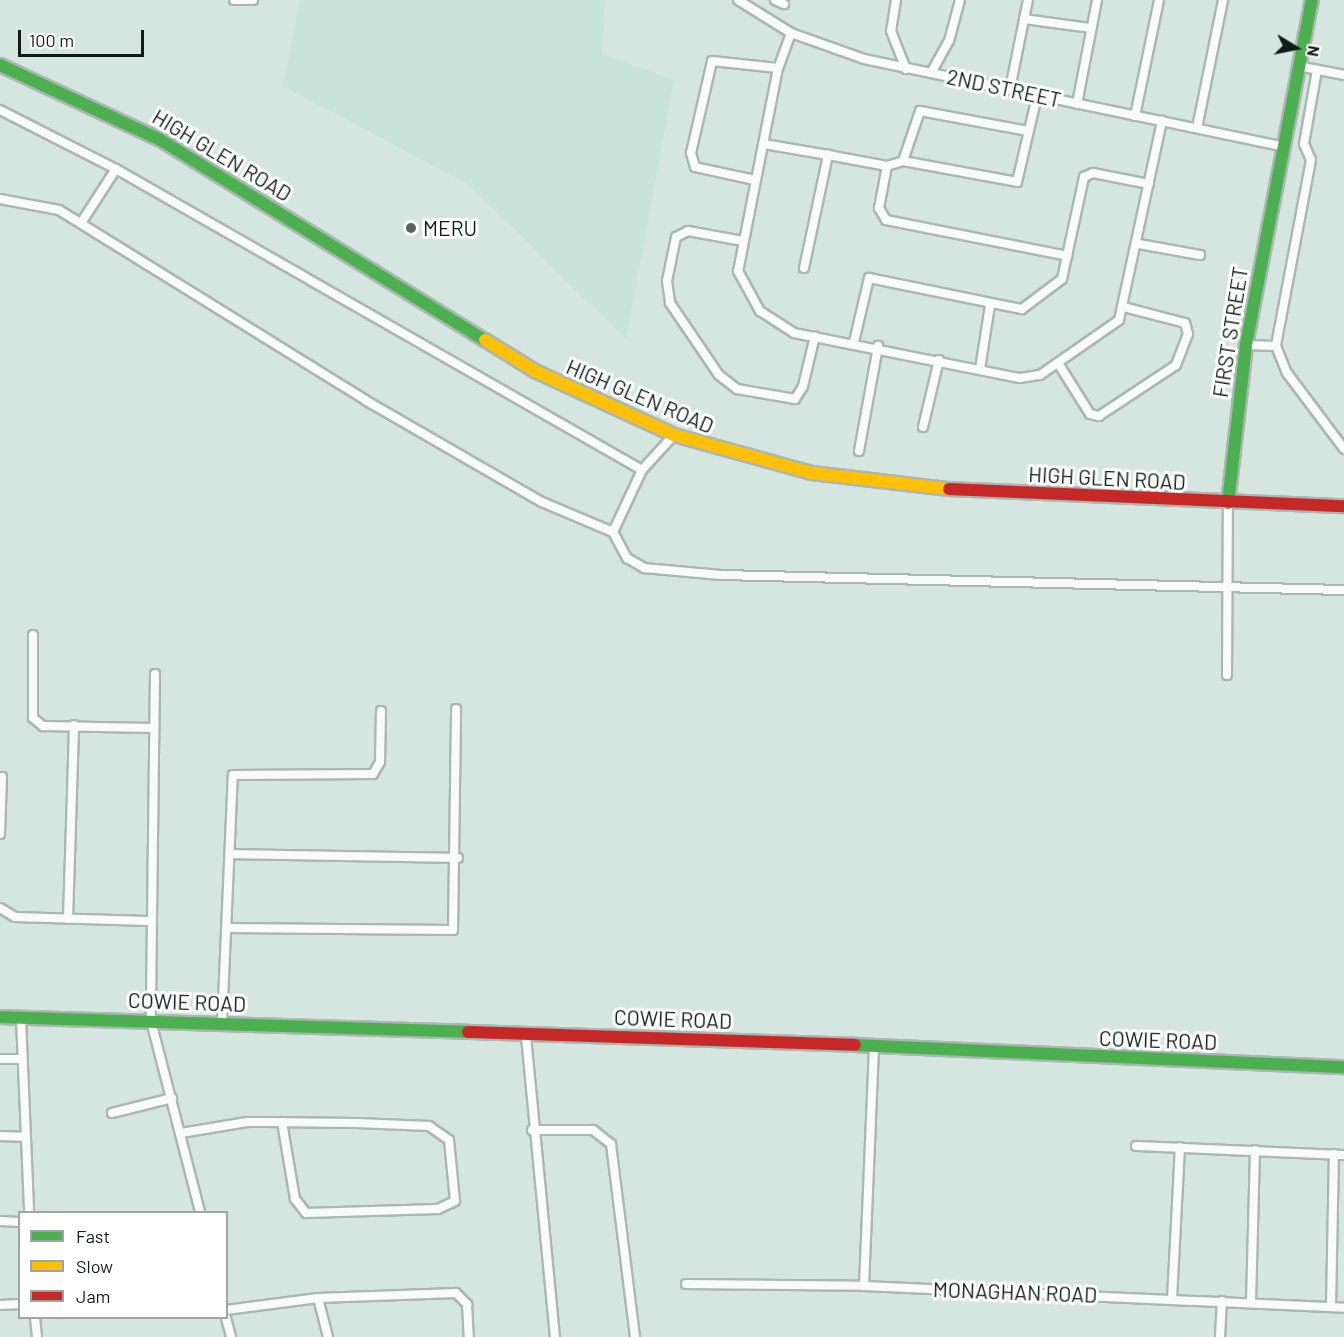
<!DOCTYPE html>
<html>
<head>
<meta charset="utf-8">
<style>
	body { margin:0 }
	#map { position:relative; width:1344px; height:1337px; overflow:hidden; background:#d5e5e0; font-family:Barlow,sans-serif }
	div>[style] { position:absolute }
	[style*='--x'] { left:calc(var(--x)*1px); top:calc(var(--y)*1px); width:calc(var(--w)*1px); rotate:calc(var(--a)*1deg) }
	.built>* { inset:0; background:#c7e3da }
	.roads { filter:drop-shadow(2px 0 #aab7b2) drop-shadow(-2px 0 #aab7b2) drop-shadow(0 2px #aab7b2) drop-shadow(0 -2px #aab7b2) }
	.street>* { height:8px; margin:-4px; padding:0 4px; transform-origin:4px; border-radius:4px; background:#f9fbfa }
	.fast>* { height:12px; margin:-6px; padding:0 6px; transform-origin:6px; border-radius:6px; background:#4caf50 }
	.slow>* { height:12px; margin:-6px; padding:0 6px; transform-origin:6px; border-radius:6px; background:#ffc107 }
	.jam>* { height:12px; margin:-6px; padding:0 6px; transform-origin:6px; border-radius:6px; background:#c62828 }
	.dots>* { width:16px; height:16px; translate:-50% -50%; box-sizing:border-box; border:3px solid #fff; border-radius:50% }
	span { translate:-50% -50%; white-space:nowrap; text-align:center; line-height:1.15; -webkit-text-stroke:6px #fff; paint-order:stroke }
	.street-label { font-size:21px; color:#111c18 }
	.poi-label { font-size:21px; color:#111c18 }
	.left { translate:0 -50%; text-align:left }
	.legend { position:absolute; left:18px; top:1211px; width:210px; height:108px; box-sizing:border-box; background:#fff; border:2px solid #a0a4a3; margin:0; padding:8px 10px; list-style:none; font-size:18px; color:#111c18 }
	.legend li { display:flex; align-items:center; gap:12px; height:30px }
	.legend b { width:30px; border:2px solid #a0a4a3 }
	.north { position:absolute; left:1266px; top:18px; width:60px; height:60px; -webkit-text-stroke:4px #fff; paint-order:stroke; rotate:100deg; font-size:16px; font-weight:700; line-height:24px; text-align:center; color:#111c18 }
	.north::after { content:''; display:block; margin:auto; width:21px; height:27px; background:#111c18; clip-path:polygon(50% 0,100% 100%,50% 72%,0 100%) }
	.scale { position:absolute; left:18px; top:30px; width:126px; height:27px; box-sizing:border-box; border:3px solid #111c18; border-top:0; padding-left:8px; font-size:18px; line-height:21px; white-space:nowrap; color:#111c18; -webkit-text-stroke:4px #fff; paint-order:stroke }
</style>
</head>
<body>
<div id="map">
	<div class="built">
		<div style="clip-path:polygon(300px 0,605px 0,602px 54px,674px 80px,626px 339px,468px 184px,283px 86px)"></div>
	</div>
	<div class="roads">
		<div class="street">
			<div style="--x:234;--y:0;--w:19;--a:0"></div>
			<div style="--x:738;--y:0;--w:62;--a:31.9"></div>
			<div style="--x:791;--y:33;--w:77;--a:19.6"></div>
			<div style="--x:864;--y:59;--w:425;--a:11.8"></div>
			<div style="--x:775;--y:0;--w:10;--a:24"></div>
			<div style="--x:896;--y:0;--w:31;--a:99"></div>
			<div style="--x:891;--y:31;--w:41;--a:68.5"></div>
			<div style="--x:1024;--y:19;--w:68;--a:7.7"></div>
			<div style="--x:791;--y:33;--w:37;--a:110"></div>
			<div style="--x:778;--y:68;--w:207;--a:101.1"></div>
			<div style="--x:738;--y:271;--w:46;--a:61.2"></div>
			<div style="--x:760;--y:311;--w:40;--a:32.9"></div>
			<div style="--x:794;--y:333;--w:230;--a:11.3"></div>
			<div style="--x:1020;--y:378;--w:20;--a:-9"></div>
			<div style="--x:1040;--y:375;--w:96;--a:-34.8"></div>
			<div style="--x:1119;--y:320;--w:204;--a:-77.8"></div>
			<div style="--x:1298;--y:66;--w:47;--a:11.1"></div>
			<div style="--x:1317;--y:70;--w:75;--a:100"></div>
			<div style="--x:1304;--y:144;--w:17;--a:66"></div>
			<div style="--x:1311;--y:160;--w:189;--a:100.7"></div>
			<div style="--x:1276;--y:346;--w:29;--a:68"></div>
			<div style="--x:1287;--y:373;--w:95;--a:53.1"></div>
			<div style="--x:931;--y:73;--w:37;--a:-61"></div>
			<div style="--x:949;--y:41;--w:42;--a:-75"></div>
			<div style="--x:1010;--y:89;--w:91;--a:-78.6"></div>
			<div style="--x:1077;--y:104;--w:106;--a:-79.1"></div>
			<div style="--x:0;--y:110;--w:130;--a:27"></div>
			<div style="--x:116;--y:169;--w:606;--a:29.78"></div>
			<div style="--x:1135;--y:116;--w:118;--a:-78.3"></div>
			<div style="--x:1197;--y:128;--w:131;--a:-78.5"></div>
			<div style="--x:764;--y:144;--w:65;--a:9.8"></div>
			<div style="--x:903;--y:161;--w:53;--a:-71.2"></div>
			<div style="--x:920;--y:111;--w:110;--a:10.5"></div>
			<div style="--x:887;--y:166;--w:17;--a:-17"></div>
			<div style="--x:903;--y:161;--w:116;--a:10.4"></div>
			<div style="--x:1017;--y:182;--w:88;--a:-76.9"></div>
			<div style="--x:755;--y:180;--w:61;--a:-167.8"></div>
			<div style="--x:695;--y:167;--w:15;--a:-106"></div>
			<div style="--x:691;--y:153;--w:94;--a:-77.1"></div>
			<div style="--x:712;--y:61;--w:66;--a:6.1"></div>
			<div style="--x:0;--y:199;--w:60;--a:10.6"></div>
			<div style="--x:59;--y:210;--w:360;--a:31.8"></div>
			<div style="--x:365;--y:400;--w:204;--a:30"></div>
			<div style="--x:542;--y:502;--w:77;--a:22.9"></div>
			<div style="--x:81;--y:223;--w:64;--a:-57.1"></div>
			<div style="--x:743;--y:241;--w:56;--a:-169.7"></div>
			<div style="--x:688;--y:231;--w:13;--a:153"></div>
			<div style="--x:676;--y:237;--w:45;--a:101.6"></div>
			<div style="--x:667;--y:281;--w:22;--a:82"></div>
			<div style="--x:670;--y:303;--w:87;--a:55.8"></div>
			<div style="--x:719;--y:375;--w:23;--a:38"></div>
			<div style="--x:737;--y:389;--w:59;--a:9.8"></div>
			<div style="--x:795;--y:399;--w:15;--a:-58"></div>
			<div style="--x:803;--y:386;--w:51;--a:-76.5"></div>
			<div style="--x:1139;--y:244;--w:62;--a:10.2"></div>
			<div style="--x:804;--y:268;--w:116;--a:-78"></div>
			<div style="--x:828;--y:155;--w:60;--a:10.6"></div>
			<div style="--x:887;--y:166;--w:43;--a:100.8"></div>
			<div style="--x:879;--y:208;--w:14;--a:60"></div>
			<div style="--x:886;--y:220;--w:185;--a:11.2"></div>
			<div style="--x:854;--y:342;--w:66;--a:-76.8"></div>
			<div style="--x:869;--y:278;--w:156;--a:11.5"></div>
			<div style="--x:1022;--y:309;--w:50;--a:-36.9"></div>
			<div style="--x:1062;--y:279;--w:104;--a:-77.8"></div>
			<div style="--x:1084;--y:177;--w:10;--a:-24"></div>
			<div style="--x:1093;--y:173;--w:57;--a:11.1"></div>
			<div style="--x:1246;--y:345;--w:30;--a:2"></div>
			<div style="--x:1058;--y:363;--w:60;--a:57.9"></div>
			<div style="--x:1090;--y:414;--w:9;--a:13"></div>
			<div style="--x:1099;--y:416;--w:92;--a:-33.5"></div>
			<div style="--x:1176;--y:365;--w:33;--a:-69"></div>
			<div style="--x:1188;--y:334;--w:11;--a:-105"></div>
			<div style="--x:1185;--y:323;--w:63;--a:-165.3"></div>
			<div style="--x:980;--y:369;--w:65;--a:-81.1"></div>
			<div style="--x:923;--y:427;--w:69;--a:-76.6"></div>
			<div style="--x:859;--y:451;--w:107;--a:-79.7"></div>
			<div style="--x:613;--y:532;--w:30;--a:62"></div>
			<div style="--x:627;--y:558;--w:20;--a:30"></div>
			<div style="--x:644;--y:568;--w:77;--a:5.2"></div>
			<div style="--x:721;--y:575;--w:623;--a:1.38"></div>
			<div style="--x:613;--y:532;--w:68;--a:-64.9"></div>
			<div style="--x:642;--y:470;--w:47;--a:-47.6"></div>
			<div style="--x:33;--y:635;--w:83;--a:90"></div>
			<div style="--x:33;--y:718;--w:13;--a:39"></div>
			<div style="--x:43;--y:726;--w:110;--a:1"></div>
			<div style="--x:155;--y:674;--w:347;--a:90.7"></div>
			<div style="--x:151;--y:1021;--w:197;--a:75.6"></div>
			<div style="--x:1227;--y:675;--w:172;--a:-89.7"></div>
			<div style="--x:0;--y:834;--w:57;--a:-88"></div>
			<div style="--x:230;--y:854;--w:228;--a:1"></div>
			<div style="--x:0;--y:908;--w:17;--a:31"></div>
			<div style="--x:15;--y:917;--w:133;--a:1.7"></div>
			<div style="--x:68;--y:919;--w:194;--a:-88.2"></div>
			<div style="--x:228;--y:928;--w:225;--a:0.5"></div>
			<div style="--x:453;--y:930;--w:221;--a:-89.2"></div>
			<div style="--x:21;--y:1018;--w:194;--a:87.6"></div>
			<div style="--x:222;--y:1023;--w:248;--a:-87.5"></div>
			<div style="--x:233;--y:775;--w:140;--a:-0.4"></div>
			<div style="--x:373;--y:774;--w:14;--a:-60"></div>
			<div style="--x:380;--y:762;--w:51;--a:-88.9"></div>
			<div style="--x:526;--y:1036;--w:302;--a:84.5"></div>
			<div style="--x:0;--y:1059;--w:20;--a:0"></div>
			<div style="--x:112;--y:1113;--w:62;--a:-14"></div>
			<div style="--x:532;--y:1130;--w:61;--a:0"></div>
			<div style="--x:593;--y:1130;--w:23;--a:38"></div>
			<div style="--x:611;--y:1144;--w:194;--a:82.9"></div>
			<div style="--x:181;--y:1133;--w:67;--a:-9.5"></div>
			<div style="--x:247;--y:1122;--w:19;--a:0"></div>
			<div style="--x:266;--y:1122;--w:91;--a:0.6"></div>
			<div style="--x:357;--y:1123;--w:72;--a:2.4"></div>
			<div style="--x:429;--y:1126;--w:24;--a:35"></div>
			<div style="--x:449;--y:1140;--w:61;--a:84.4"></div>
			<div style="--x:455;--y:1201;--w:19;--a:155"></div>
			<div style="--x:438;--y:1209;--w:132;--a:178.3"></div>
			<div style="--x:306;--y:1213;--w:18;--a:-128"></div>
			<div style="--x:295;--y:1199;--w:78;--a:-99.6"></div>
			<div style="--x:0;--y:1136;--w:23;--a:2"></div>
			<div style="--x:1136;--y:1146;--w:208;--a:2.5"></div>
			<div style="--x:0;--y:1221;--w:20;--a:3"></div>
			<div style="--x:686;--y:1284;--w:178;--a:0.6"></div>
			<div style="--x:864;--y:1286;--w:481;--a:2.6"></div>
			<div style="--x:864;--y:1286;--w:240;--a:-87.6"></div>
			<div style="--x:318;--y:1298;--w:40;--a:75.6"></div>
			<div style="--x:1172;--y:1299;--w:152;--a:-87"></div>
			<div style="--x:1251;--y:1303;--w:153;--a:-88.5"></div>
			<div style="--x:0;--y:1305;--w:20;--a:-3"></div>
			<div style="--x:1331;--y:1307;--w:153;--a:-88.9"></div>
			<div style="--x:226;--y:1310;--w:93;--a:-7.4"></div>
			<div style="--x:318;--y:1298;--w:138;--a:-2.1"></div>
			<div style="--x:456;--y:1293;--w:16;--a:45"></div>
			<div style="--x:467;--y:1304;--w:33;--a:87"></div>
			<div style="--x:35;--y:1318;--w:19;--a:84"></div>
			<div style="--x:226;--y:1318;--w:20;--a:75"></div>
			<div style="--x:1220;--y:1337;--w:36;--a:-87"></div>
		</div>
		<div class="fast">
			<div style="--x:0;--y:65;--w:175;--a:25"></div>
			<div style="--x:159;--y:139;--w:383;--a:31.7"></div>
			<div style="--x:1228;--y:503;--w:159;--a:-83.5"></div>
			<div style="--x:1246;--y:345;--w:351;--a:-79.2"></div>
			<div style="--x:0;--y:1017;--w:468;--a:1.8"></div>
			<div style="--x:855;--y:1045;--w:489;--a:2.6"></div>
		</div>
		<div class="slow">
			<div style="--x:485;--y:340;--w:59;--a:31.8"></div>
			<div style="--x:535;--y:371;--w:153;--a:24.7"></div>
			<div style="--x:674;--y:435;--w:143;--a:15.4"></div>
			<div style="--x:812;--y:473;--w:138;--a:6.7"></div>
		</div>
		<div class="jam">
			<div style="--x:949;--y:489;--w:395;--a:2.5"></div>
			<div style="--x:468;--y:1032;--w:387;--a:1.9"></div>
		</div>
	</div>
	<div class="dots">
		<div style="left:411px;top:228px;background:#56625e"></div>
	</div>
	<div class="street-label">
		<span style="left:1004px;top:88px;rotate:12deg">2ND STREET</span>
		<span style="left:222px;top:155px;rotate:31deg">HIGH GLEN ROAD</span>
		<span style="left:1230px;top:332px;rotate:-81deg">FIRST STREET</span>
		<span style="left:640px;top:396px;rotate:23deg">HIGH GLEN ROAD</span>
		<span style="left:1107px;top:478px;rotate:3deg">HIGH GLEN ROAD</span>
		<span style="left:187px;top:1002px;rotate:2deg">COWIE ROAD</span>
		<span style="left:673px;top:1019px;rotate:2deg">COWIE ROAD</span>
		<span style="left:1158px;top:1040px;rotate:2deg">COWIE ROAD</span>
		<span style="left:1015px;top:1292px;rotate:2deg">MONAGHAN ROAD</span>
	</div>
	<div class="poi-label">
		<span class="left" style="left:423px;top:228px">MERU</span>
	</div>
	<ul class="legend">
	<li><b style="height:8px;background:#4caf50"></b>Fast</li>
	<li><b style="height:8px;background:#ffc107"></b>Slow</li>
	<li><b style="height:8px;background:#c62828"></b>Jam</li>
	</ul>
	<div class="north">N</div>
	<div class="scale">100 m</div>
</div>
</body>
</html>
